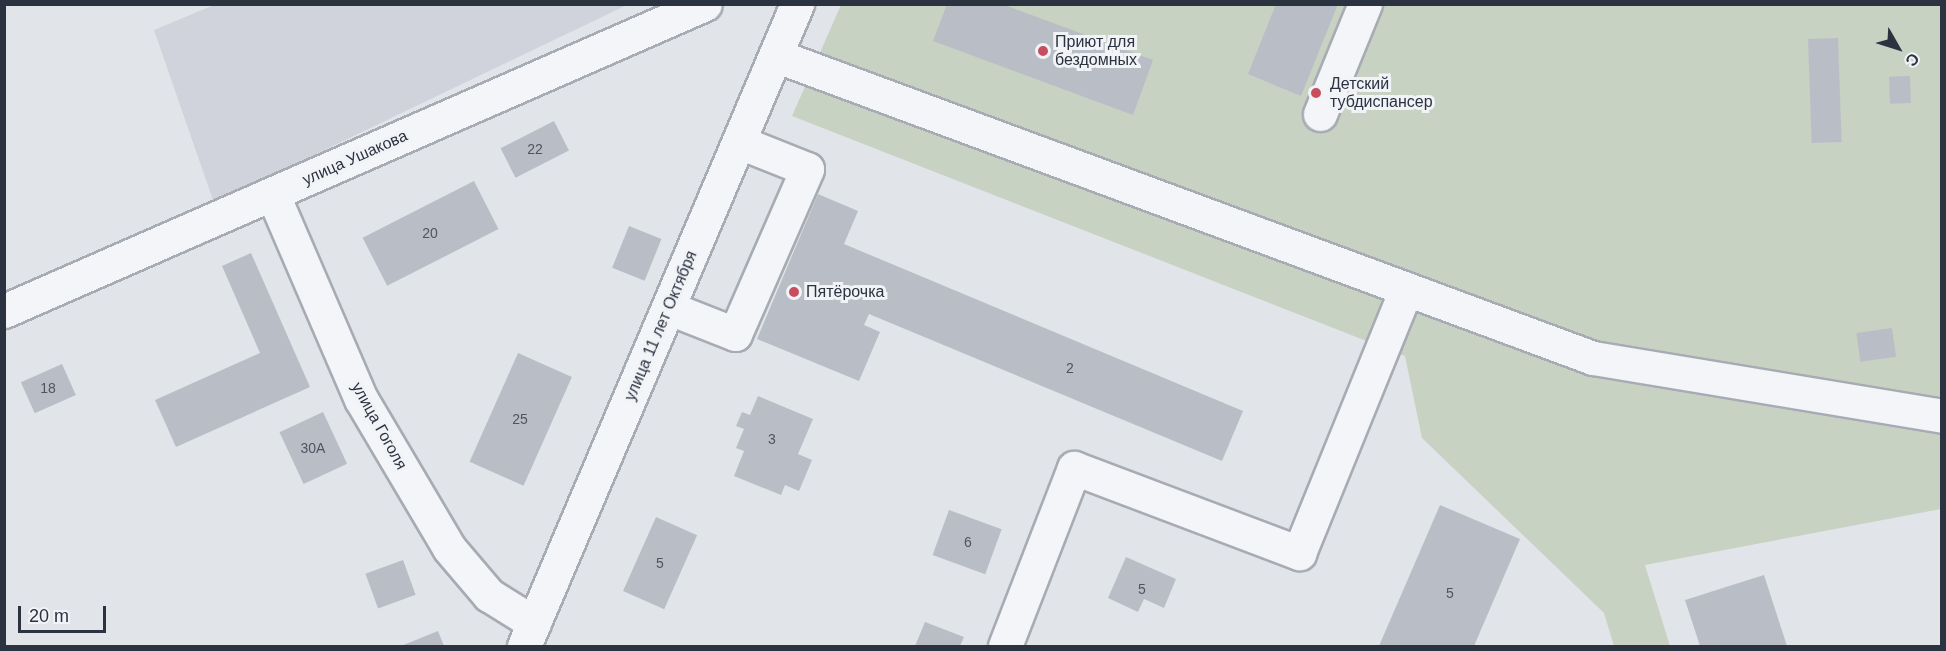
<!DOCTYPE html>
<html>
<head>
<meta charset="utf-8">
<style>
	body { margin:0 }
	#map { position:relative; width:1946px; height:651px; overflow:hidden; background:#e1e4e9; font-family:Helvetica,sans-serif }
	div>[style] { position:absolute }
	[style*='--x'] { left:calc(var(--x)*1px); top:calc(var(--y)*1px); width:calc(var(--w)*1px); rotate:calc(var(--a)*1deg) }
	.built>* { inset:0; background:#d0d3db }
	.green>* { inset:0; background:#c7d2c3 }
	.building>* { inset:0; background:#b9bec6; transform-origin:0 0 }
	.roads { filter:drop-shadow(2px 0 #a7abb3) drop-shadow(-2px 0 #a7abb3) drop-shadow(0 2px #a7abb3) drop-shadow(0 -2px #a7abb3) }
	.minor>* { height:33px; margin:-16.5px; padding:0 16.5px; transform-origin:16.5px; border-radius:16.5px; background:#f4f5f8 }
	.dots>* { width:16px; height:16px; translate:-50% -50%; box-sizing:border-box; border:3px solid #f1f3f7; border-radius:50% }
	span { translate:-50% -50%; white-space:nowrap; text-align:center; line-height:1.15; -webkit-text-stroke:6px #f1f3f7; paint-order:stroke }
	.number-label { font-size:14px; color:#4e5562 }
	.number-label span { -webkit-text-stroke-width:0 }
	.poi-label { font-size:16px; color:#2b3240 }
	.left { translate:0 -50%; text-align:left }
	.street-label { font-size:16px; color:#2b3240 }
	.frame { position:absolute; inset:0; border:6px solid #2b3240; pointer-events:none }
	.north { position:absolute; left:1868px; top:18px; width:60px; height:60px; -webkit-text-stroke:4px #f1f3f7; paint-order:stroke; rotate:129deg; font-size:16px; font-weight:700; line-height:24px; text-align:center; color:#2b3240 }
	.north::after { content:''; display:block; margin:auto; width:21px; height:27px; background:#2b3240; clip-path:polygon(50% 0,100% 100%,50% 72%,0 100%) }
	.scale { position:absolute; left:18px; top:606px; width:88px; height:27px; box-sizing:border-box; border:3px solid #2b3240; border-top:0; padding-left:8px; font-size:18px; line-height:21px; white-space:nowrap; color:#2b3240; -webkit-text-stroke:4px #f1f3f7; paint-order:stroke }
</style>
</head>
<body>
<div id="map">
	<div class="built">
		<div style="clip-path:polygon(214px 5px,627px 5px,214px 203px,154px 30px)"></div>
	</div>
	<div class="green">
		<div style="clip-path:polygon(841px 5px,1941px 5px,1941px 509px,1645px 565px,1670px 646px,1614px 646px,1604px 613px,1422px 438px,1405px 356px,792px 116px)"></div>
	</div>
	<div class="building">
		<div style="clip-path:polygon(947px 4px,1002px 4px,1153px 60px,1133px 115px,933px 41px)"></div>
		<div style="clip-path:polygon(1276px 4px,1338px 4px,1301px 96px,1248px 74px)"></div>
		<div style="left:1838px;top:38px;width:104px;height:30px;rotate:88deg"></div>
		<div style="left:1910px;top:76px;width:27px;height:21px;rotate:88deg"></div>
		<div style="left:554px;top:121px;width:33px;height:60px;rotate:63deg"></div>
		<div style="left:474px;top:181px;width:54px;height:125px;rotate:63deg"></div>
		<div style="clip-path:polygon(818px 194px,858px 211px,844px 244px,1243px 411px,1222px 461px,869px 314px,864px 325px,880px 332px,859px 381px,757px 339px)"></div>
		<div style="left:629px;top:226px;width:35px;height:45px;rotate:22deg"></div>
		<div style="clip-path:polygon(251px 253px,310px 387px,176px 447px,155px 400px,260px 353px,222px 266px)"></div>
		<div style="left:1892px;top:328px;width:29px;height:36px;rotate:82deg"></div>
		<div style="left:518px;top:353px;width:59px;height:119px;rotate:24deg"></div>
		<div style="left:62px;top:364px;width:34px;height:45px;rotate:66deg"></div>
		<div style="clip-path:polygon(758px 396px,813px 419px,798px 454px,812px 460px,799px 491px,785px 485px,781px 495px,734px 476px,744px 451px,736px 448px,744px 429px,736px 426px,742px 412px,750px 415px)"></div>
		<div style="left:323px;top:412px;width:57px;height:48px;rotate:65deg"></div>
		<div style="clip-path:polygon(1440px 505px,1520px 539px,1474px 646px,1379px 646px)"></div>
		<div style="left:949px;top:510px;width:56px;height:48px;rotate:20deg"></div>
		<div style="left:656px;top:517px;width:45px;height:81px;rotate:24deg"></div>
		<div style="clip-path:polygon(1126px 557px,1176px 579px,1164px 608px,1144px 599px,1138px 612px,1108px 598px)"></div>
		<div style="left:403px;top:560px;width:37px;height:40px;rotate:70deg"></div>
		<div style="clip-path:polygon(1764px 575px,1787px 646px,1700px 646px,1685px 600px)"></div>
		<div style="clip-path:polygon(925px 622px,964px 637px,960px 646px,915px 646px)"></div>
		<div style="clip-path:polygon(438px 631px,444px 646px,401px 646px)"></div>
	</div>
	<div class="roads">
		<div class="minor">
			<div style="--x:777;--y:56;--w:870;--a:20.31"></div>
			<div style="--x:1593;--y:358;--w:354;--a:9.4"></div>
			<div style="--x:1320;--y:114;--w:119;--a:-67.8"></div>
			<div style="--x:273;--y:195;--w:222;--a:66.7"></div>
			<div style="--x:361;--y:399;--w:173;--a:59.4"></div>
			<div style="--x:449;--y:548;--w:62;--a:49.6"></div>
			<div style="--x:489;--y:595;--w:53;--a:31.9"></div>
			<div style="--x:669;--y:308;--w:71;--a:21.5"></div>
			<div style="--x:735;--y:334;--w:180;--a:-66.4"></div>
			<div style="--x:807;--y:169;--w:73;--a:-158.3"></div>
			<div style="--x:4;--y:311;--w:765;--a:-23.65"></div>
			<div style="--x:524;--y:646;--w:698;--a:-66.96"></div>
			<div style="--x:1005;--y:646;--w:191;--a:-68.8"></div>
			<div style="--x:1074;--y:468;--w:241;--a:20.7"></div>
			<div style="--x:1299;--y:553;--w:285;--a:-67.9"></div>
		</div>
	</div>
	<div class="dots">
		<div style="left:1043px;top:51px;background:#c64e5f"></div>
		<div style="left:1316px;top:93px;background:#c64e5f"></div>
		<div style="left:794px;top:292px;background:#c64e5f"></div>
	</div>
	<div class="number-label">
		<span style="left:535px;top:149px">22</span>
		<span style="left:430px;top:233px">20</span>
		<span style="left:1070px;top:368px">2</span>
		<span style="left:48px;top:388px">18</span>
		<span style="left:520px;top:419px">25</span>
		<span style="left:772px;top:439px">3</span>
		<span style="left:313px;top:448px">30А</span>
		<span style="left:968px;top:542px">6</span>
		<span style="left:660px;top:563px">5</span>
		<span style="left:1142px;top:589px">5</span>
		<span style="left:1450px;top:593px">5</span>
	</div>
	<div class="poi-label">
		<span class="left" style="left:1055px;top:51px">Приют для<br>бездомных</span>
		<span class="left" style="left:1330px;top:93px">Детский<br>тубдиспансер</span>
		<span class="left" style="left:806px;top:292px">Пятёрочка</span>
	</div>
	<div class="street-label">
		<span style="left:355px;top:158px;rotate:-24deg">улица Ушакова</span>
		<span style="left:661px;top:326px;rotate:-67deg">улица 11 лет Октября</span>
		<span style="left:379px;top:426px;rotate:61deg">улица Гоголя</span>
	</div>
	<div class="frame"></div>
	<div class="north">С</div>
	<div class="scale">20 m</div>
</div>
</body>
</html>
